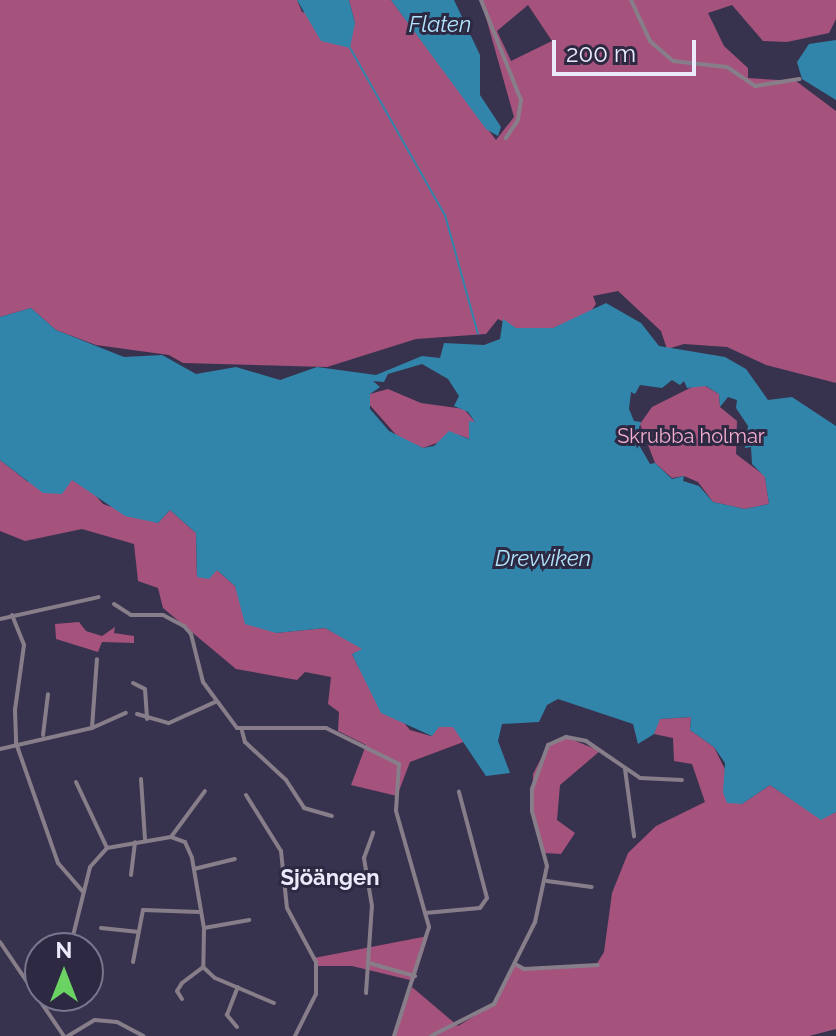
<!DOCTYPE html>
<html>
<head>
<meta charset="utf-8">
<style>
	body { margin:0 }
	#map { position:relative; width:836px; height:1036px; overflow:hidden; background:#37334e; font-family:Raleway,sans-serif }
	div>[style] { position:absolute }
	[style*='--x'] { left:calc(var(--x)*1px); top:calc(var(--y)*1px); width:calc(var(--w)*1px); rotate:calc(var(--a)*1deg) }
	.forest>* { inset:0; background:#a5527d }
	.water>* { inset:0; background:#3285aa }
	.stream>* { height:2px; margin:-1px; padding:0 1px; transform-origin:1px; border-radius:1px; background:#3285aa }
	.street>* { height:4px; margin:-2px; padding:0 2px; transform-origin:2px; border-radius:2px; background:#887e8a }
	span { translate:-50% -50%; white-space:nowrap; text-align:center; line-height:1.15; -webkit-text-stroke:6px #2d2943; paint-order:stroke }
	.park-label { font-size:20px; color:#f4aecf }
	.water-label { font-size:22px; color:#b4e4fd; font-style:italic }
	.neighbourhood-label { font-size:22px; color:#ebeafb; font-weight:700 }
	.north { position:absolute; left:24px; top:932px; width:80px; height:80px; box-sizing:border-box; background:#2d2943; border:2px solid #79768d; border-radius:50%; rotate:0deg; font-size:22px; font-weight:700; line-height:32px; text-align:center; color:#ebeafb }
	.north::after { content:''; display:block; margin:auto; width:28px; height:36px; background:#6ad364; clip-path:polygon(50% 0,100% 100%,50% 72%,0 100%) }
	.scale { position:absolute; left:552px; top:40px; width:144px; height:36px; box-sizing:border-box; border:4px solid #ebeafb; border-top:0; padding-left:10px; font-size:24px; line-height:28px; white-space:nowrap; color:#ebeafb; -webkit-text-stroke:6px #2d2943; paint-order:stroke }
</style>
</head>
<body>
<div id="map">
	<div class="forest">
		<div style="clip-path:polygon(evenodd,0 0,297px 0,302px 12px,355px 23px,349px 0,391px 0,496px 140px,514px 117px,481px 0,836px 0,836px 19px,829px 33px,787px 42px,763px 41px,732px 5px,708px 13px,724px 46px,748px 68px,748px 78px,796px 81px,836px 111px,836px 383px,766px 365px,727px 347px,684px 344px,667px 349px,661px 331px,618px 291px,593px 296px,596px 304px,590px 313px,553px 328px,516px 328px,498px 319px,486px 334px,416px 339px,327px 367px,183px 363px,169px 355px,96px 345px,56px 330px,31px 308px,0 317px,0 0,528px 5px,552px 41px,511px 61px,497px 31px,528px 5px)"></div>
		<div style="clip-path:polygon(700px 383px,719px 394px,720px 407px,737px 421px,736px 454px,765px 476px,769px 504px,745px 509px,713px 502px,698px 482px,684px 476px,672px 478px,655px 463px,640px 424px,652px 407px)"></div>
		<div style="clip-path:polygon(388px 389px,421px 403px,464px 409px,475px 422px,470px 422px,470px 439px,459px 435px,423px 448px,398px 437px,368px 403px,370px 394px)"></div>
		<div style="clip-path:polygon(0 460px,28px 482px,72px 480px,90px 489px,103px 504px,158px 523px,170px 510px,196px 533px,197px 577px,217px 570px,235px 586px,244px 606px,276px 633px,325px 628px,364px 649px,352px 654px,359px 668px,410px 730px,431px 736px,439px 727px,453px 727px,466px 741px,410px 762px,397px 796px,351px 785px,366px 745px,338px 731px,339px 712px,328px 704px,331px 677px,305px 672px,297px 680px,236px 669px,163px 608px,158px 588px,138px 581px,134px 544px,82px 529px,25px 541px,0 531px)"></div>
		<div style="clip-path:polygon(79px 622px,86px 631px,102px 636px,115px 627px,114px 633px,134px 636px,134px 643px,102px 642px,98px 652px,56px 639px,55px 624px)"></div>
		<div style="clip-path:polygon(691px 717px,690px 730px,714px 747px,742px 804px,770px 785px,821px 819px,836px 812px,836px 1029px,809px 1036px,394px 1036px,412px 987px,458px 1026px,494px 1004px,515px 964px,525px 969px,596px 965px,604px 952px,612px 893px,628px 853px,656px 826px,705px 802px,692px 764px,674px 761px,673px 738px,654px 734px,659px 719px)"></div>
		<div style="clip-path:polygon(566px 737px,600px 751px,560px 785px,557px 820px,575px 833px,561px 854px,544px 853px,532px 811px,533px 774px,548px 745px)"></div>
		<div style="clip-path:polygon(428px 936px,414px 981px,352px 966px,316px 966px,314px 958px)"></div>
	</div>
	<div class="water">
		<div style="clip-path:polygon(297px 0,349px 0,355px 23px,350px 48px,321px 41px)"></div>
		<div style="clip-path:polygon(391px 0,454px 0,480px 55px,480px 95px,501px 127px,498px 136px,486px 129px)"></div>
		<div style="clip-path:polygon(836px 40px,836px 100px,802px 79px,797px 62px,809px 44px)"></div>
		<div style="clip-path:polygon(evenodd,606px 303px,641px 323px,659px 346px,725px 357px,746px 369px,768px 400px,792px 397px,836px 426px,836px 812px,821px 820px,770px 785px,742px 804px,727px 803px,723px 792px,725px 763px,714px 747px,690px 730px,691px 717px,660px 719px,654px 734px,638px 744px,633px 724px,558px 699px,547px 705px,539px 722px,502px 724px,498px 741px,510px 773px,486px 776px,453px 727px,439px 727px,432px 736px,381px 713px,352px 654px,362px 649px,325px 628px,276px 633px,245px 624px,235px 586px,217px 570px,209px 579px,197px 577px,196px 533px,170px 510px,158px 523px,125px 516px,72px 480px,62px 494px,43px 493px,0 460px,0 317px,31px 308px,56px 330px,124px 357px,162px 355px,196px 374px,236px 367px,280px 380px,317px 367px,376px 375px,422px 356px,440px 358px,444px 343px,484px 345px,500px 339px,503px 319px,516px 328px,553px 328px,606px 303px,422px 364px,448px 379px,459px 396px,454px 406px,468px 412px,475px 422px,469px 421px,469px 439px,449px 431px,434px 446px,423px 448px,389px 431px,370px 409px,370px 394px,380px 387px,373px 381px,384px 382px,388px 374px,422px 364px,606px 303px,672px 380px,680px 385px,684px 381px,687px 388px,706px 386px,719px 394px,720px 407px,728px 397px,737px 400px,736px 408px,748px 426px,745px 448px,751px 447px,752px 464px,765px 477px,769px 504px,745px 509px,713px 502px,699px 486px,683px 481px,684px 476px,672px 479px,655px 463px,650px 464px,639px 445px,637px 449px,632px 430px,637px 434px,641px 422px,634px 421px,629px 409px,631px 392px,635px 394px,640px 385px,662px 388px,672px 380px)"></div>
	</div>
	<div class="stream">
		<div style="--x:350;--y:48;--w:192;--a:60.4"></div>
		<div style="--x:445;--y:215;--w:123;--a:74.5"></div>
	</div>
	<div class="street">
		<div style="--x:481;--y:0;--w:108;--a:68.2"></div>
		<div style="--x:521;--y:100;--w:20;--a:99"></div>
		<div style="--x:518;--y:120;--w:22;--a:124"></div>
		<div style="--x:631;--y:0;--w:45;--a:65.1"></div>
		<div style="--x:650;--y:41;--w:30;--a:41"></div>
		<div style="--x:673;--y:61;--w:54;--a:6.3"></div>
		<div style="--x:727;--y:67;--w:34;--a:34"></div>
		<div style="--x:755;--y:86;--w:45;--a:-9"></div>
		<div style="--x:114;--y:604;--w:20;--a:33"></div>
		<div style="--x:131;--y:615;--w:32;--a:0"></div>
		<div style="--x:163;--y:615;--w:24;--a:28"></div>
		<div style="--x:184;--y:626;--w:11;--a:49"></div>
		<div style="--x:191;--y:634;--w:49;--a:76"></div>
		<div style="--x:203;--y:682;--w:57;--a:53.5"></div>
		<div style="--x:237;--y:728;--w:89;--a:0"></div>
		<div style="--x:326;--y:728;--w:81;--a:26.3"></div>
		<div style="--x:399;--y:764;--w:47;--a:93.7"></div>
		<div style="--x:396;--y:811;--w:121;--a:74.1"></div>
		<div style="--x:429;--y:927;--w:114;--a:107.8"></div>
		<div style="--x:12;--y:615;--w:32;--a:68"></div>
		<div style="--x:24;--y:645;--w:66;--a:97.9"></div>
		<div style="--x:15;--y:710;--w:33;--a:88"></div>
		<div style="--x:16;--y:743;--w:127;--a:70.7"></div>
		<div style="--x:58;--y:863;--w:38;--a:49"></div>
		<div style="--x:0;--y:619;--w:101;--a:-12.5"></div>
		<div style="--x:133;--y:683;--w:13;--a:27"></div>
		<div style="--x:145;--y:689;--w:30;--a:86"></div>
		<div style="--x:137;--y:714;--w:33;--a:16"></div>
		<div style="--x:169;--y:723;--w:51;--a:-24.5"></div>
		<div style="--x:92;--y:728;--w:69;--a:-85.9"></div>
		<div style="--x:242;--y:731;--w:11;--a:75"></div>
		<div style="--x:245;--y:742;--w:56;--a:42.8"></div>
		<div style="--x:286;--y:780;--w:33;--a:57"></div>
		<div style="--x:304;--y:808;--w:29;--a:16"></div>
		<div style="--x:43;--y:735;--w:41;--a:-83"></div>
		<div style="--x:0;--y:749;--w:94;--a:-12.9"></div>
		<div style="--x:92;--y:728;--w:37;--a:-24"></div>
		<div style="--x:625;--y:769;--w:68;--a:82.3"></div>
		<div style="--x:141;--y:779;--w:60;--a:86.2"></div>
		<div style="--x:76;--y:782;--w:73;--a:64.8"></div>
		<div style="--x:246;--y:795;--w:66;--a:58"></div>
		<div style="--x:281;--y:851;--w:57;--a:84"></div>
		<div style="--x:287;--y:908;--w:61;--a:61.8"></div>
		<div style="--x:316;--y:962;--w:32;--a:90"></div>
		<div style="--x:316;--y:994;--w:47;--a:116.6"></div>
		<div style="--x:171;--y:837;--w:57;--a:-53.5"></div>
		<div style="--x:194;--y:869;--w:42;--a:-13.7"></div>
		<div style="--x:131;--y:875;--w:33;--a:-83"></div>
		<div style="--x:547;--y:881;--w:45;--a:7.6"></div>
		<div style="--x:425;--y:913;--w:55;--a:-5.2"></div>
		<div style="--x:480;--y:908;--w:12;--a:-55"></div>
		<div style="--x:487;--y:898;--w:110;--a:-104.8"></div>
		<div style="--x:101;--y:928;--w:36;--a:6"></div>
		<div style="--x:204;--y:928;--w:46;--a:-10.1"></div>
		<div style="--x:0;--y:942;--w:114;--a:55.8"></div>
		<div style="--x:70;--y:948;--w:83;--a:-76.1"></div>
		<div style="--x:90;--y:867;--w:25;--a:-48"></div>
		<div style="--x:107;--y:848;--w:65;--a:-9.8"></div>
		<div style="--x:171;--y:837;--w:15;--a:20"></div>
		<div style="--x:185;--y:842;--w:17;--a:66"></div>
		<div style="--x:192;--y:858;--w:71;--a:80.3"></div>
		<div style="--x:204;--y:928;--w:39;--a:91"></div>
		<div style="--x:133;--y:962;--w:53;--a:-79.1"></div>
		<div style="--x:143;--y:910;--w:56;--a:2"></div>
		<div style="--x:369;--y:963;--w:48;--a:15.8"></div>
		<div style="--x:515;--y:964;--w:10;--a:29"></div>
		<div style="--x:524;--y:969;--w:74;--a:-3.1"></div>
		<div style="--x:366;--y:993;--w:87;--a:-86.1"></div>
		<div style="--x:372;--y:906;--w:49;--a:-99.5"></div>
		<div style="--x:364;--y:858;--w:27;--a:-70"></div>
		<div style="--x:182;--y:999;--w:9;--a:-122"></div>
		<div style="--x:177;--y:991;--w:9;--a:-58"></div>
		<div style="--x:182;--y:983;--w:26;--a:-37"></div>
		<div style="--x:203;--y:967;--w:16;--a:43"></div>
		<div style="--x:215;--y:978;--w:64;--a:23"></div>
		<div style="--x:237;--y:1027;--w:16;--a:-130"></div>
		<div style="--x:227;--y:1015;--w:30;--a:-69"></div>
		<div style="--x:68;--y:1036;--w:31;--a:-31"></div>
		<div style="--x:95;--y:1020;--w:22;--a:5"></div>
		<div style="--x:117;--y:1022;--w:30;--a:28"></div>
		<div style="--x:431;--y:1036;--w:71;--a:-26.9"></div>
		<div style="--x:494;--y:1004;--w:92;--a:-63.4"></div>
		<div style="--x:535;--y:922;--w:57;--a:-77.9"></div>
		<div style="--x:547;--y:866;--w:57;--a:-105.3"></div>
		<div style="--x:532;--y:811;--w:22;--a:-90"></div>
		<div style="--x:532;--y:789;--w:47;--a:-70"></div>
		<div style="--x:548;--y:745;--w:20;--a:-24"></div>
		<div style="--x:566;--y:737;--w:20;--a:11"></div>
		<div style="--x:586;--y:741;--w:65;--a:34.4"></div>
		<div style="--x:640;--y:778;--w:42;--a:2.7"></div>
	</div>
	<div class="park-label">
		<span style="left:691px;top:436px">Skrubba holmar</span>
	</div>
	<div class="water-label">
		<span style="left:440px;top:25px">Flaten</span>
		<span style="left:543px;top:559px">Drevviken</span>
	</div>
	<div class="neighbourhood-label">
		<span style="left:330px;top:878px">Sjöängen</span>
	</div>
	<div class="north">N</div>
	<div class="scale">200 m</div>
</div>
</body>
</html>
